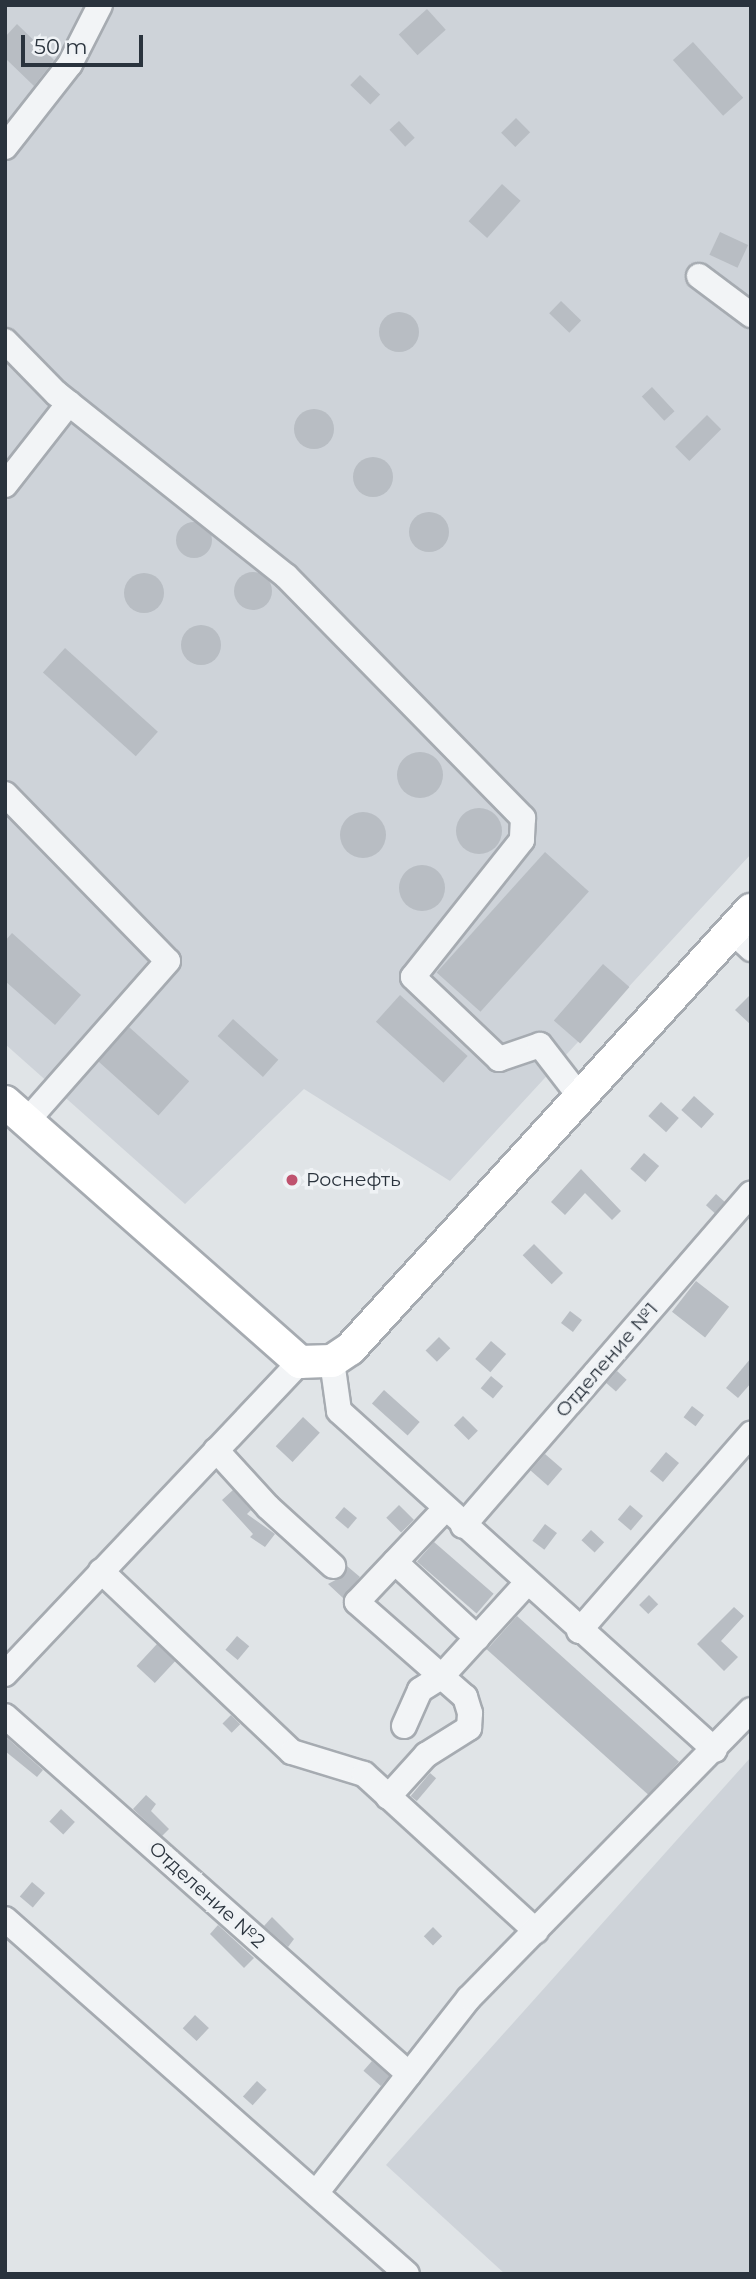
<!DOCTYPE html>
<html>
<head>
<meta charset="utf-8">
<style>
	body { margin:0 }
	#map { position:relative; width:756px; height:2279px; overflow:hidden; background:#e0e4e7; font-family:Montserrat,sans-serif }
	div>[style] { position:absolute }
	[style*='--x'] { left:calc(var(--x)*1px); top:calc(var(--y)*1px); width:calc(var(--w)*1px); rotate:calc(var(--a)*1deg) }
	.built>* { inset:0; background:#ced3d9 }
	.building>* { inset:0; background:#b8bdc3; transform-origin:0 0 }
	.round { border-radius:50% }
	.roads { filter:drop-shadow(2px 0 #a6abb1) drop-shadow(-2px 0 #a6abb1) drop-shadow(0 2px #a6abb1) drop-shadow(0 -2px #a6abb1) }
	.minor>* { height:24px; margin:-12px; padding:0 12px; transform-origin:12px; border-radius:12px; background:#f2f4f6 }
	.major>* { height:32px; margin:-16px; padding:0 16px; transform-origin:16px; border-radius:16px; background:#fff }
	.dots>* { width:19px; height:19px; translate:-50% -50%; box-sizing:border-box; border:4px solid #eff2f5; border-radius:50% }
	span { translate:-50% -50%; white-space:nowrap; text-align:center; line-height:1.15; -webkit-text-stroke:7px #eff2f5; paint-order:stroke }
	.poi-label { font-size:19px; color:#2a333d }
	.left { translate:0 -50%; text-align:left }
	.street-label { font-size:19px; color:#2a333d }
	.frame { position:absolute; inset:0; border:7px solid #2a333d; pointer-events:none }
	.scale { position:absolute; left:21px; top:35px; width:122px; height:32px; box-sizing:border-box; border:4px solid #2a333d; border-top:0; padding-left:9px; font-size:21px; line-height:24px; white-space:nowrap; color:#2a333d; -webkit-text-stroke:5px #eff2f5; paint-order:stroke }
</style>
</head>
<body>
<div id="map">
	<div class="built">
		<div style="clip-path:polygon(5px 5px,751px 5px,751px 854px,450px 1181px,304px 1089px,185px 1204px,5px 1044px)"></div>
		<div style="clip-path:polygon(751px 1757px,751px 2274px,505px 2274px,386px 2165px)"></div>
	</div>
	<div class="building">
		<div style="left:427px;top:9px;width:28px;height:38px;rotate:48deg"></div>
		<div style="clip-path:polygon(17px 24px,54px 60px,34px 86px,5px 58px,5px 37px)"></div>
		<div style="left:693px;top:42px;width:75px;height:27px;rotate:48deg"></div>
		<div style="left:360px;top:75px;width:28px;height:14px;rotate:44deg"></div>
		<div style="left:516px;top:118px;width:20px;height:21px;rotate:45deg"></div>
		<div style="left:399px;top:121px;width:23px;height:13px;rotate:47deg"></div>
		<div style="left:502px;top:184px;width:25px;height:50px;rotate:42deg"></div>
		<div style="left:720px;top:232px;width:31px;height:25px;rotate:25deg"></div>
		<div style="left:561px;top:301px;width:28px;height:17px;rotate:44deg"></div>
		<div class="round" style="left:379px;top:312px;width:40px;height:40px"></div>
		<div style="left:652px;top:387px;width:33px;height:14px;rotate:47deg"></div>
		<div class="round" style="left:294px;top:409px;width:40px;height:40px"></div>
		<div style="left:707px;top:415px;width:20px;height:45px;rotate:45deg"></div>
		<div class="round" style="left:353px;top:457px;width:40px;height:40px"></div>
		<div class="round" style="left:409px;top:512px;width:40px;height:40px"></div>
		<div class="round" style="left:176px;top:522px;width:36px;height:36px"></div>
		<div class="round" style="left:234px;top:572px;width:38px;height:38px"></div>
		<div class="round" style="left:124px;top:573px;width:40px;height:40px"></div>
		<div class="round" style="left:181px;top:625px;width:40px;height:40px"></div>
		<div style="left:65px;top:648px;width:125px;height:33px;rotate:42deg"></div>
		<div class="round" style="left:397px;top:752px;width:46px;height:46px"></div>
		<div class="round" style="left:456px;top:808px;width:46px;height:46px"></div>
		<div class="round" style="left:340px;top:812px;width:46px;height:46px"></div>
		<div style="left:545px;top:852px;width:59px;height:162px;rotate:42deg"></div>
		<div class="round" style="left:399px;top:865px;width:46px;height:46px"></div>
		<div style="clip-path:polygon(12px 933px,81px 995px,55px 1025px,5px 981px,5px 941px)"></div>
		<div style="left:603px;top:964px;width:35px;height:75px;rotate:41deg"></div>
		<div style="clip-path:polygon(751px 994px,751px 1025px,735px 1010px)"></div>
		<div style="left:400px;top:995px;width:91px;height:36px;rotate:42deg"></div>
		<div style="left:233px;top:1019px;width:61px;height:23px;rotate:42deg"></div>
		<div style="left:129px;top:1027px;width:81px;height:46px;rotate:42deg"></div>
		<div style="left:694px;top:1096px;width:27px;height:19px;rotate:42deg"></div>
		<div style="left:661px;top:1102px;width:24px;height:19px;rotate:42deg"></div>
		<div style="left:644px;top:1153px;width:20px;height:21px;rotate:41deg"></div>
		<div style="clip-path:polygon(581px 1169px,621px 1211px,612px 1220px,585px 1193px,565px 1215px,551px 1202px)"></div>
		<div style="left:716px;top:1194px;width:12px;height:15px;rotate:42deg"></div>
		<div style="left:534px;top:1244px;width:41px;height:16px;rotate:45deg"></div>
		<div style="left:696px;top:1281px;width:42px;height:39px;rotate:38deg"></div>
		<div style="left:570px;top:1311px;width:15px;height:15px;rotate:37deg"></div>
		<div style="left:439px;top:1337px;width:16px;height:19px;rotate:45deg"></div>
		<div style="left:491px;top:1341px;width:20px;height:24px;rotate:41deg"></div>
		<div style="clip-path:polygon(751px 1358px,751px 1383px,738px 1398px,726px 1388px)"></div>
		<div style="left:617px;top:1371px;width:13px;height:16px;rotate:42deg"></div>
		<div style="left:491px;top:1376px;width:16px;height:16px;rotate:40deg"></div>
		<div style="left:384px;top:1390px;width:48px;height:18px;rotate:42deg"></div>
		<div style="left:692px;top:1406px;width:15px;height:14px;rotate:37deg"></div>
		<div style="left:463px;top:1416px;width:21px;height:13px;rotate:45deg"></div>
		<div style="left:303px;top:1417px;width:23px;height:40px;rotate:43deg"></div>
		<div style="left:666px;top:1452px;width:17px;height:25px;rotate:40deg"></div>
		<div style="left:545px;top:1454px;width:23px;height:22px;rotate:41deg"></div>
		<div style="clip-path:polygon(233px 1490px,251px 1510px,247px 1514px,275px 1534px,265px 1547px,250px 1537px,253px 1534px,222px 1500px)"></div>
		<div style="left:399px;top:1505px;width:21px;height:18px;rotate:45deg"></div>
		<div style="left:630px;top:1505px;width:17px;height:19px;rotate:40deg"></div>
		<div style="left:344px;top:1507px;width:17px;height:14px;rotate:40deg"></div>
		<div style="left:545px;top:1524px;width:15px;height:21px;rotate:37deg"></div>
		<div style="left:591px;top:1530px;width:18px;height:14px;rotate:43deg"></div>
		<div style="left:434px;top:1542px;width:79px;height:26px;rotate:41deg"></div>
		<div style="clip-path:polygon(347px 1566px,360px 1577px,343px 1598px,328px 1584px,343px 1576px)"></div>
		<div style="left:649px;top:1595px;width:13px;height:14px;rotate:45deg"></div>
		<div style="clip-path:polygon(734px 1607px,744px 1616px,721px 1641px,738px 1657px,724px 1671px,697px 1644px)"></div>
		<div style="left:517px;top:1616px;width:218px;height:45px;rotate:42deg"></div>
		<div style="left:237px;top:1636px;width:16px;height:18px;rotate:40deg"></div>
		<div style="left:157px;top:1644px;width:25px;height:30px;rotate:43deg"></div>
		<div style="left:231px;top:1715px;width:13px;height:12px;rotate:45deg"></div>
		<div style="clip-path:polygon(5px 1736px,43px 1770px,37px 1777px,5px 1751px)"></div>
		<div style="left:430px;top:1773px;width:8px;height:30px;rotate:40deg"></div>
		<div style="clip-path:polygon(146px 1795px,156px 1804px,151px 1811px,169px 1829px,162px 1836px,133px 1809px)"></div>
		<div style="left:61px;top:1809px;width:19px;height:17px;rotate:43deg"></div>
		<div style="left:32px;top:1882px;width:17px;height:19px;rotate:40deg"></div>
		<div style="clip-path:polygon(272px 1917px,294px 1939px,288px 1947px,264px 1926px)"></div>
		<div style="clip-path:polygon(218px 1925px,254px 1958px,244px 1968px,210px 1934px)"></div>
		<div style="left:433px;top:1927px;width:13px;height:13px;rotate:45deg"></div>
		<div style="left:195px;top:2015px;width:19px;height:18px;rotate:43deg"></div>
		<div style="left:372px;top:2061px;width:23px;height:13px;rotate:41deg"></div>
		<div style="left:257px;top:2081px;width:13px;height:21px;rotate:42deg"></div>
	</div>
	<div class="roads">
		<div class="minor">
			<div style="--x:5;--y:147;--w:105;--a:-51.9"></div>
			<div style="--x:70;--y:64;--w:66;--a:-63"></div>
			<div style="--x:699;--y:276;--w:65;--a:36.9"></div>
			<div style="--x:5;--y:341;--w:73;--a:45.6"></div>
			<div style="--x:56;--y:393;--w:294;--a:38.5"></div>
			<div style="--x:286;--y:576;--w:339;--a:45.6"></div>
			<div style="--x:523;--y:818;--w:22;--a:93"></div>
			<div style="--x:522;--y:840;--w:175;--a:128.5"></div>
			<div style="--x:413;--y:977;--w:119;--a:43.6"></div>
			<div style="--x:499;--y:1059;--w:43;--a:-18.9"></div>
			<div style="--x:540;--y:1045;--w:67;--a:52.3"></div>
			<div style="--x:5;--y:485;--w:104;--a:-52"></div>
			<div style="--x:5;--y:794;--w:233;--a:45.7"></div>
			<div style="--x:168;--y:961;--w:213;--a:131.4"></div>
			<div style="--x:733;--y:932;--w:25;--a:43"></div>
			<div style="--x:332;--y:1361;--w:50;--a:82"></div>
			<div style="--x:339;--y:1411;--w:506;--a:42.04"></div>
			<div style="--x:216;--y:1450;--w:77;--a:47.6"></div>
			<div style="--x:268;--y:1507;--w:88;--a:42.2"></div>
			<div style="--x:463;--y:1526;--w:440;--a:-49.1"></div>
			<div style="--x:395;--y:1562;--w:112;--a:42.8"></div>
			<div style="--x:101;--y:1571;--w:263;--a:43.5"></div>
			<div style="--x:292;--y:1752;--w:75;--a:17"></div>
			<div style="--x:364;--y:1774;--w:233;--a:42.4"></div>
			<div style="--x:579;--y:1631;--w:262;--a:-48.9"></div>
			<div style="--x:5;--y:1674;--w:429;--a:-46.6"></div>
			<div style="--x:5;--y:1716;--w:540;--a:41.55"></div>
			<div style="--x:404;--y:1726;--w:39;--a:-66"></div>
			<div style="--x:420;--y:1690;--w:26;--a:-32"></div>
			<div style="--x:442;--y:1676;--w:125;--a:-47.6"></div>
			<div style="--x:388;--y:1797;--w:57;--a:-47.9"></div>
			<div style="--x:426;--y:1755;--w:51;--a:-32.1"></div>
			<div style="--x:469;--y:1728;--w:15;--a:-86"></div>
			<div style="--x:470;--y:1713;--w:17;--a:-107"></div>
			<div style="--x:465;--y:1697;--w:144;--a:-138.7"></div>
			<div style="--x:357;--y:1602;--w:128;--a:-46.6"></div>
			<div style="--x:5;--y:1919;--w:536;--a:41.45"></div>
			<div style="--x:316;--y:2193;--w:248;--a:-51.9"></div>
			<div style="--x:469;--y:1998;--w:403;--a:-45.6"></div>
		</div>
		<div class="major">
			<div style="--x:5;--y:1102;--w:393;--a:41.4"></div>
			<div style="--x:300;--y:1362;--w:32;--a:-2"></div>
			<div style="--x:332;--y:1361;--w:22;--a:-34"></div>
			<div style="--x:350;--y:1349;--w:595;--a:-47.59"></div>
		</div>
	</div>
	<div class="dots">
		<div style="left:292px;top:1180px;background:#bf526e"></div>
	</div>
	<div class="poi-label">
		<span class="left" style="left:306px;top:1180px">Роснефть</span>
	</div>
	<div class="street-label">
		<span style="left:607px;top:1360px;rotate:-49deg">Отделение №1</span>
		<span style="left:207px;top:1895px;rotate:42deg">Отделение №2</span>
	</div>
	<div class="frame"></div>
	<div class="scale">50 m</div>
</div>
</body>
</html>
